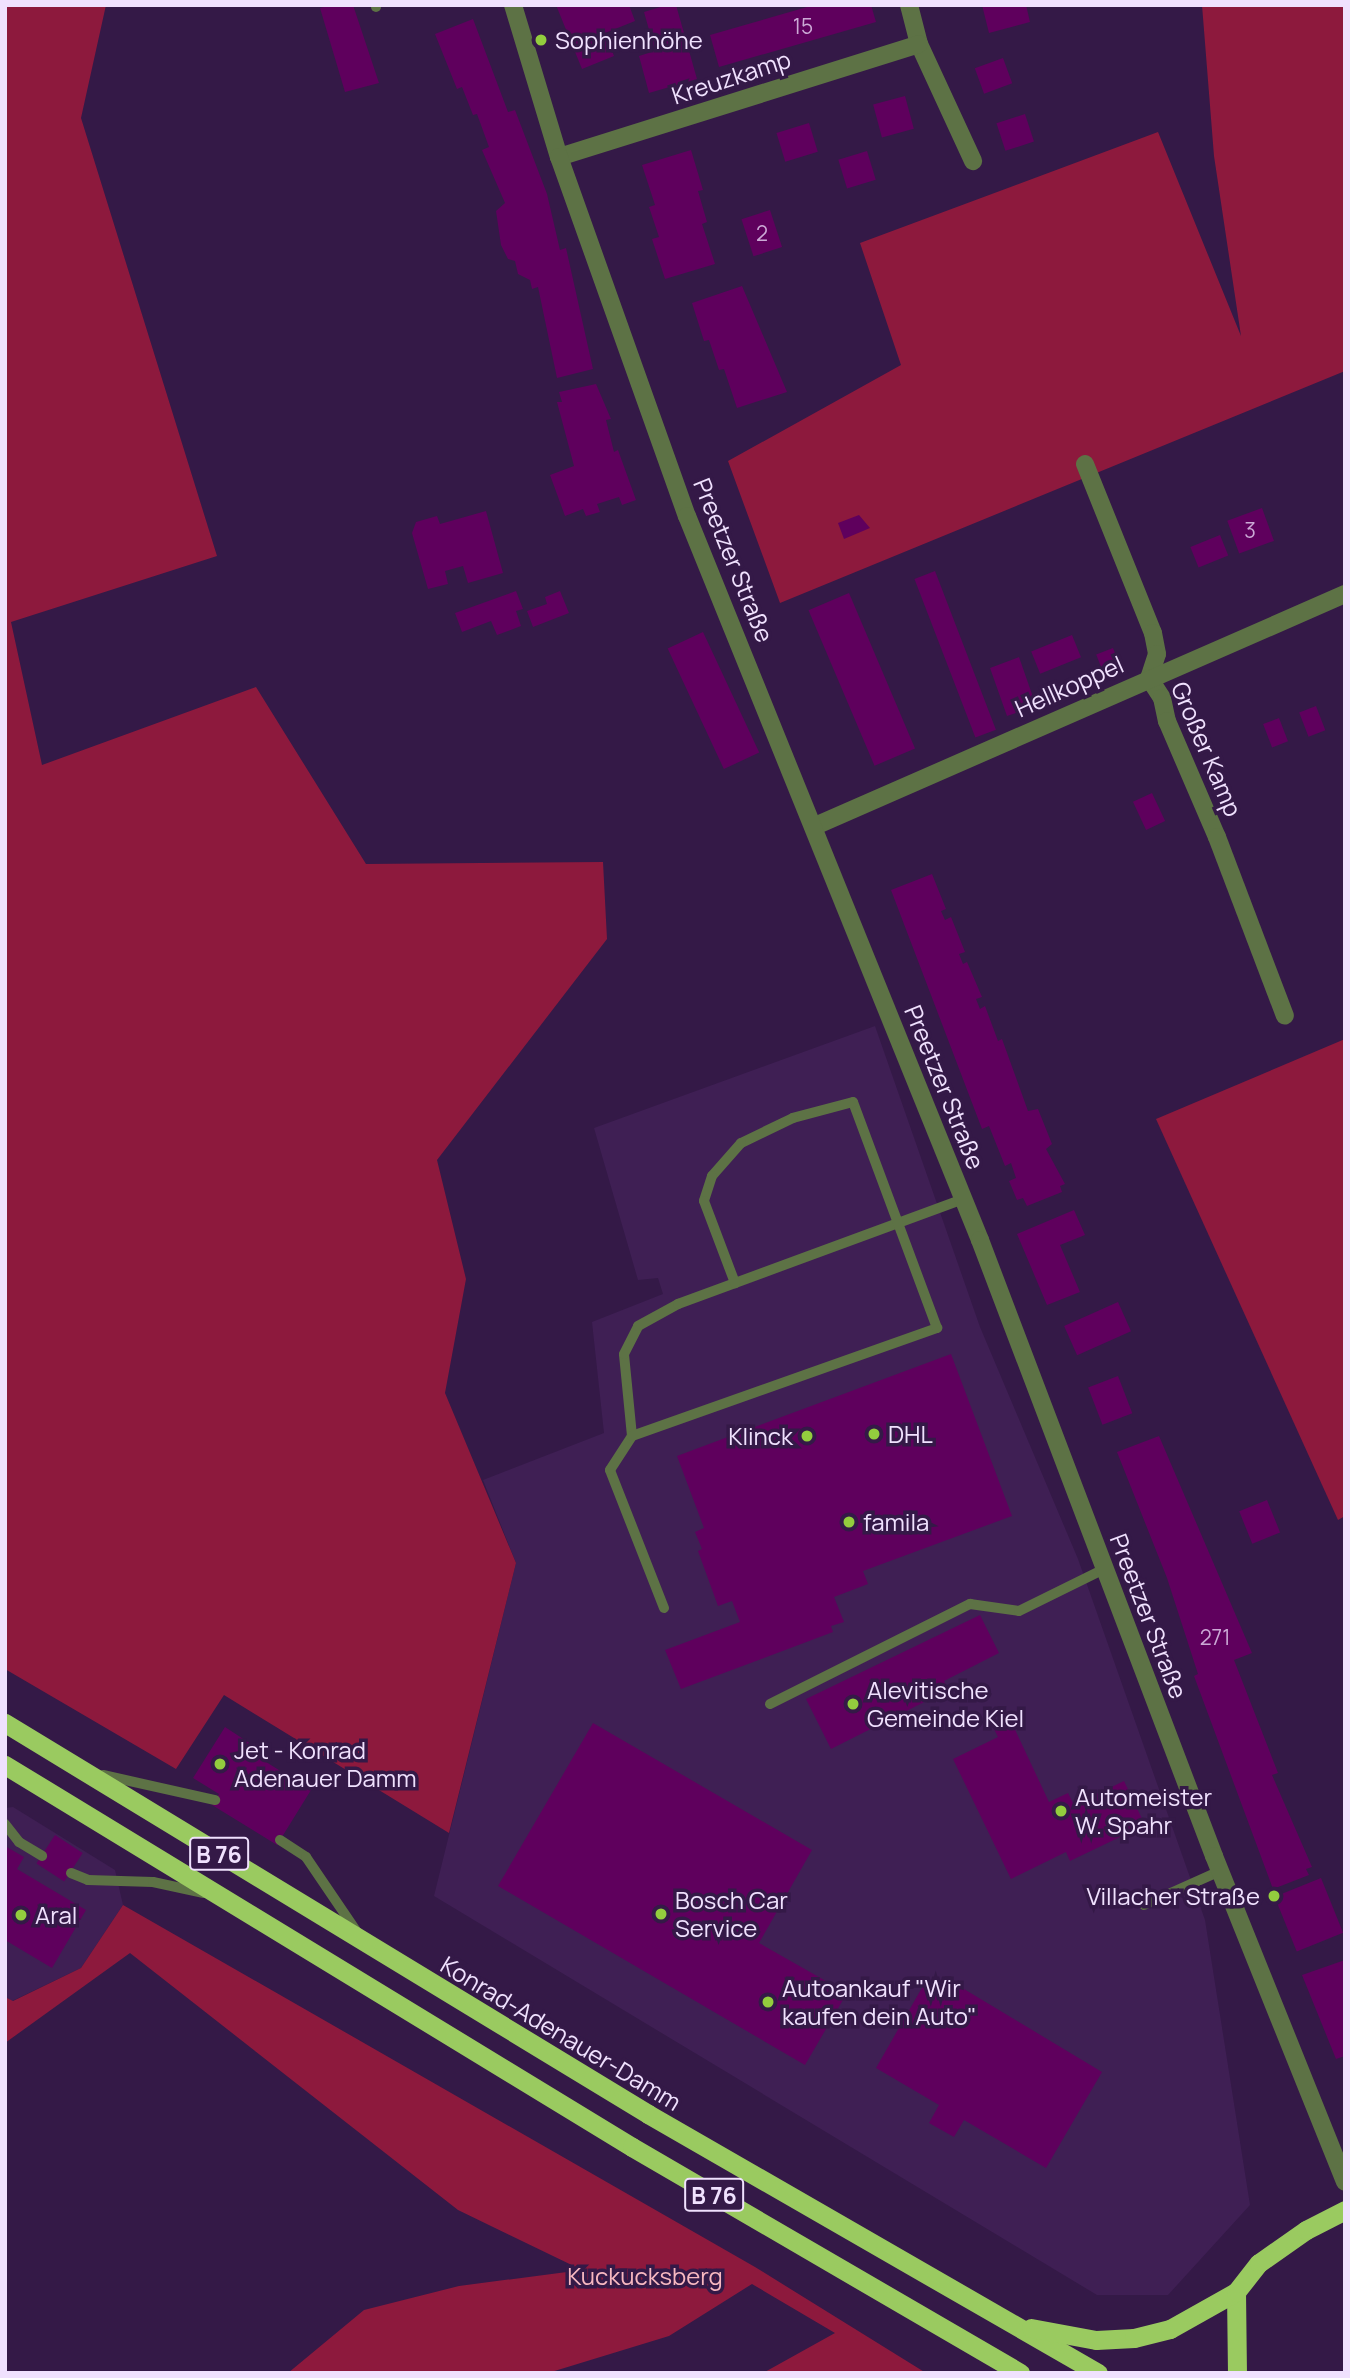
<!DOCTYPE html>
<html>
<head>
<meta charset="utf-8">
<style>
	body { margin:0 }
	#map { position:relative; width:1350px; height:2378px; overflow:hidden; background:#341947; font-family:Manrope,sans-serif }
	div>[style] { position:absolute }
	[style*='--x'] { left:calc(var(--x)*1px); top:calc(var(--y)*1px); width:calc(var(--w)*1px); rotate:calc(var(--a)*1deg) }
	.built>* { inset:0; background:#3f1f54 }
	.green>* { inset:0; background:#8d193d }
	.building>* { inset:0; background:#5f005d; transform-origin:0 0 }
	.service>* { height:10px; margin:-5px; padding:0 5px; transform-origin:5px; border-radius:5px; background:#5d7245 }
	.minor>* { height:18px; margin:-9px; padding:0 9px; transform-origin:9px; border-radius:9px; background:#5d7245 }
	.tertiary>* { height:18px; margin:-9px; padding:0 9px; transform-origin:9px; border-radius:9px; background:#5d7245 }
	.trunk>* { height:19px; margin:-9.5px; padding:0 9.5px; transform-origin:9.5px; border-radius:9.5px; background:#9aca60 }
	.dots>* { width:19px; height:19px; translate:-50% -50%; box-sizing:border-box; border:4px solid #341947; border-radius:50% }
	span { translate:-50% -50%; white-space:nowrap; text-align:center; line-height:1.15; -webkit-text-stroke:7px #341947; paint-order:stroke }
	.number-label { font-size:21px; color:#cca9d6 }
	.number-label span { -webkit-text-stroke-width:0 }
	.shield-label span { padding:2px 5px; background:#341947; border:2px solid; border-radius:5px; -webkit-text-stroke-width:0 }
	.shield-label { font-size:23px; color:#f0e1fe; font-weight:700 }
	.poi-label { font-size:24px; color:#f0e1fe }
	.left { translate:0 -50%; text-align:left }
	.right { translate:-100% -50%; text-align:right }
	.street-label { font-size:24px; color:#f0e1fe }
	.park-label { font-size:24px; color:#f8b8c1 }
	.frame { position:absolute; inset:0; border:7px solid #f0e1fe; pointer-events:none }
</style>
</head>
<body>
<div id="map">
	<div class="built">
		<div style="clip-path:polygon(875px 1026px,980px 1327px,1078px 1559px,1205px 1920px,1250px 2205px,1168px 2295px,1097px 2295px,434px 1896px,516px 1563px,483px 1480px,604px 1433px,592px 1322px,663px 1294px,658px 1278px,638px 1280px,594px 1128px)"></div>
		<div style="clip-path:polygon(13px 1807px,115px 1870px,123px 1905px,81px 1968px,12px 2001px,5px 1997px,5px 1808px)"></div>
	</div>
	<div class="green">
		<div style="clip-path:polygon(5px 5px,106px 5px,81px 118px,217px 556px,11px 622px,42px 765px,256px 687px,366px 864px,603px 862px,607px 939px,437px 1160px,466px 1279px,445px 1393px,516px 1563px,449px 1833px,224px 1695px,176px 1769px,5px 1669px)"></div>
		<div style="clip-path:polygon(1202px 5px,1345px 5px,1345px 371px,780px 603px,728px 461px,901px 365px,860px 243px,1158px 132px,1241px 336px,1214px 156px)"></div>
		<div style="clip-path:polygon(1345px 1039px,1345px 1516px,1338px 1520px,1156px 1119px)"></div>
		<div style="clip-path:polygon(123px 1905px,755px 2267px,926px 2373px,763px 2373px,835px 2333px,752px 2284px,669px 2336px,548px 2373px,288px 2373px,364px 2310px,459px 2286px,582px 2270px,458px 2210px,130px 1953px,5px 2043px,5px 1997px,13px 2001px,81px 1968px)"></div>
	</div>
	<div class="building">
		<div style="clip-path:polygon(332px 5px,353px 5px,379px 83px,345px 92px,320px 8px)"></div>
		<div style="clip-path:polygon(556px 5px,629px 5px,635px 21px,605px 33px,614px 56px,582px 69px)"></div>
		<div style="clip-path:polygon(667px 5px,676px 5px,697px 79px,649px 93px,639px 56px,655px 51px,644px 12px)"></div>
		<div style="clip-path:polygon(814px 5px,871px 5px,876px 22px,719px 67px,710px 35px)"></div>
		<div style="clip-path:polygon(982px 5px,1026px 5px,1030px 22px,989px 33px)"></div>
		<div style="clip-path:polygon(473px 19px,508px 112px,515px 110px,547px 194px,560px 250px,566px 248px,593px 369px,557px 378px,538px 287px,532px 289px,530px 280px,518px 274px,515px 261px,508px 259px,501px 245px,496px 211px,505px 203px,482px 150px,489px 147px,477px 114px,473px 115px,462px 87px,457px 89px,435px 34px)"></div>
		<div style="left:1003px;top:58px;width:27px;height:30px;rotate:70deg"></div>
		<div style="left:905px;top:96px;width:34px;height:33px;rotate:75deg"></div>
		<div style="left:1025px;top:114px;width:29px;height:30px;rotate:72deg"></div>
		<div style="left:809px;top:123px;width:30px;height:34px;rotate:73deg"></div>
		<div style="clip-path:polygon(691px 150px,703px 190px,698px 191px,707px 222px,702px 224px,715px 264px,665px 279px,652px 239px,659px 237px,649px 207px,655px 205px,642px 165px)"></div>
		<div style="left:867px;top:151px;width:30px;height:30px;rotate:73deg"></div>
		<div style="left:770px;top:210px;width:39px;height:30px;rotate:72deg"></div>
		<div style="clip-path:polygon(742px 286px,787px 392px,737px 408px,724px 369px,719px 370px,709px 340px,704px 341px,692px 303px)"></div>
		<div style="clip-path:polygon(596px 384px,611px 419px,606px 420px,614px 452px,618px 450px,636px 500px,622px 505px,619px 497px,597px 504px,600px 512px,586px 516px,583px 509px,565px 516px,550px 475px,574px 466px,557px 402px,562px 402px,559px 392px)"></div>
		<div style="left:1262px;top:508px;width:35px;height:37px;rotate:70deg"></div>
		<div style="clip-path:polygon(486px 511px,503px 573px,468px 583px,463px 566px,445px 571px,448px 584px,428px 589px,412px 533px,416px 522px,437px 516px,440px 524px)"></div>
		<div style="clip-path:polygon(859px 515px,870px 528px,844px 539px,838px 523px)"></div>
		<div style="left:1220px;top:535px;width:22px;height:32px;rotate:68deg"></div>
		<div style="left:935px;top:571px;width:170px;height:22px;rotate:69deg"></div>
		<div style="clip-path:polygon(516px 591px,523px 609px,516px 611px,521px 626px,497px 635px,491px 621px,462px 632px,455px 613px)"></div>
		<div style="clip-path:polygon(560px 591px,569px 613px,533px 627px,527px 611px,547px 604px,545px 597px)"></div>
		<div style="left:849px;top:593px;width:169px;height:44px;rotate:67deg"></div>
		<div style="left:703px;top:632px;width:133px;height:39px;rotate:65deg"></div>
		<div style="left:1072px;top:635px;width:24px;height:44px;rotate:68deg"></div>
		<div style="left:1113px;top:648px;width:17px;height:18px;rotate:69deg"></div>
		<div style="clip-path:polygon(1019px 657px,1034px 700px,1027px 702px,1030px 708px,1007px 716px,990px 668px)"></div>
		<div style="left:1316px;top:706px;width:26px;height:18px;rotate:69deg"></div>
		<div style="left:1279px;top:718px;width:25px;height:17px;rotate:69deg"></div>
		<div style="left:1152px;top:793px;width:31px;height:21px;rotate:65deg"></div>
		<div style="clip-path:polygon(932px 874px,946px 909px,941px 911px,945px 920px,951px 917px,965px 952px,959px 954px,963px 964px,967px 962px,982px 997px,976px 999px,980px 1009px,985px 1006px,998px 1041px,1002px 1039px,1028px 1111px,1038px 1109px,1052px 1144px,1046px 1149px,1065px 1184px,1060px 1186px,1062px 1192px,1027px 1206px,1023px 1198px,1017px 1200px,1009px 1181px,1016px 1178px,1011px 1163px,1005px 1166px,989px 1126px,982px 1129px,891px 890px)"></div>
		<div style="clip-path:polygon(1074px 1210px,1085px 1235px,1060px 1245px,1080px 1292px,1047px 1305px,1017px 1234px)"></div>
		<div style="left:1118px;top:1302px;width:32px;height:59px;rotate:66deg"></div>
		<div style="clip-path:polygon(951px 1354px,1012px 1516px,863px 1571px,868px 1584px,834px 1597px,844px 1622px,831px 1626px,833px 1632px,681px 1689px,665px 1650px,740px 1622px,732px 1601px,718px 1606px,698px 1551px,702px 1549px,695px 1532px,704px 1528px,677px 1456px)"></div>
		<div style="left:1118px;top:1376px;width:40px;height:32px;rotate:69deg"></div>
		<div style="clip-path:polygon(1159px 1436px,1252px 1653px,1234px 1660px,1278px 1773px,1272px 1775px,1312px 1867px,1306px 1869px,1309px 1875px,1273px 1889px,1194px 1676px,1198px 1674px,1167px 1578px,1117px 1452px)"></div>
		<div style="left:1267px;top:1500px;width:35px;height:30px;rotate:68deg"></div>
		<div style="clip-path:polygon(980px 1615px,999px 1653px,944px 1681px,948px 1690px,831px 1749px,806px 1699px)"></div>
		<div style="clip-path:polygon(1010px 1719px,1049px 1802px,1068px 1793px,1074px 1805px,1124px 1781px,1145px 1825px,1070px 1861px,1066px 1852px,1011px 1879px,953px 1759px,998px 1737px,993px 1727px)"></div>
		<div style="clip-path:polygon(593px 1723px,812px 1850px,759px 1943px,847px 1993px,805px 2065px,498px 1886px)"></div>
		<div style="clip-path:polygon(225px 1727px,251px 1744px,247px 1750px,311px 1790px,277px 1845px,212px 1805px,219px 1794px,193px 1778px)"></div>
		<div style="left:55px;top:1835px;width:33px;height:34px;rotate:33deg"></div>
		<div style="clip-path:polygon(5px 1846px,24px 1857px,17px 1869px,86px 1910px,52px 1968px,5px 1940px)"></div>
		<div style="left:1321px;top:1878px;width:59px;height:50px;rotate:68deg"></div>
		<div style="clip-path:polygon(1345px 1960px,1345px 2056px,1336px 2059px,1302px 1975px)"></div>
		<div style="clip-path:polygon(944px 1977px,1102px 2072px,1046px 2168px,964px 2120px,954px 2137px,929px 2123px,939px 2105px,876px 2068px,923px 1986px,935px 1993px)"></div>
	</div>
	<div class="service">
		<div style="--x:376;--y:5;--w:2;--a:90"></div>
		<div style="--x:632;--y:1436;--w:82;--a:-95.6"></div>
		<div style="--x:624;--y:1354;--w:31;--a:-63"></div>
		<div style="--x:638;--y:1326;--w:46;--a:-28.8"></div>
		<div style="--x:678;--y:1304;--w:304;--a:-20.2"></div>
		<div style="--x:664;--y:1608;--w:148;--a:-111.4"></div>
		<div style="--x:610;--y:1470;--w:40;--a:-57.1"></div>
		<div style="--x:632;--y:1436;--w:324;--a:-19.5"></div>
		<div style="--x:937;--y:1328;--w:241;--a:-110.4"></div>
		<div style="--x:853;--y:1102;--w:62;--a:165.1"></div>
		<div style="--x:793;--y:1118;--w:58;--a:154.3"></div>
		<div style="--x:741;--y:1143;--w:44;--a:131.3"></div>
		<div style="--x:712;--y:1176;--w:26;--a:108"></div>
		<div style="--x:704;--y:1201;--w:88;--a:69.3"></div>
		<div style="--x:770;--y:1704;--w:224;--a:-26.6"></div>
		<div style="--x:970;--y:1604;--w:49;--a:8.1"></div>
		<div style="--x:1019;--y:1611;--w:95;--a:-26.3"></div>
		<div style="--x:103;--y:1775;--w:115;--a:12.6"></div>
		<div style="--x:5;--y:1824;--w:23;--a:52"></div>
		<div style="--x:19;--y:1842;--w:27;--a:31"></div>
		<div style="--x:280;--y:1840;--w:31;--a:33"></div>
		<div style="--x:306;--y:1857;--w:94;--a:55.8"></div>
		<div style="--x:71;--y:1873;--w:18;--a:22"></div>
		<div style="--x:88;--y:1880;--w:65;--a:1.8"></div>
		<div style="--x:153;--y:1882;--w:52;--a:12.2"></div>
		<div style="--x:1144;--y:1905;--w:83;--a:-24.1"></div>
	</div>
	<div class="minor">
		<div style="--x:909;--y:5;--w:40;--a:75.6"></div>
		<div style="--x:919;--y:44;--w:129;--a:65.2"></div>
		<div style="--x:559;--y:157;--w:377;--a:-17.4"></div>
		<div style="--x:1085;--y:464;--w:182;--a:68.1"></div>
		<div style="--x:1153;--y:633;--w:21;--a:79"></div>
		<div style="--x:1157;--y:654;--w:25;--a:108"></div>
		<div style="--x:1149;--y:678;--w:24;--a:57"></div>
		<div style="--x:1162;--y:698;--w:24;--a:78"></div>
		<div style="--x:1167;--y:721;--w:126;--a:66.7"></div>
		<div style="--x:1217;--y:837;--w:191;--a:69.2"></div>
		<div style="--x:815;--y:826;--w:579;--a:-23.64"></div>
	</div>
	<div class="tertiary">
		<div style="--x:513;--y:5;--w:159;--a:73.2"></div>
		<div style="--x:559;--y:157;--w:381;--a:70.4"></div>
		<div style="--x:687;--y:516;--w:781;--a:67.97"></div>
		<div style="--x:980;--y:1240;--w:659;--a:69.2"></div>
		<div style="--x:1214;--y:1856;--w:351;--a:68.1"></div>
	</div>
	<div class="trunk">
		<div style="--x:5;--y:1723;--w:753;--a:31.3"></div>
		<div style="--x:648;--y:2114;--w:519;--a:29.92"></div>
		<div style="--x:5;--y:1765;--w:734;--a:31.35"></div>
		<div style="--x:632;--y:2147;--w:449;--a:30.2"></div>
		<div style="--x:1236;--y:2292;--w:81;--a:89.3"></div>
		<div style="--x:1031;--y:2328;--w:66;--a:10.5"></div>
		<div style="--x:1096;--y:2340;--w:38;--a:-3"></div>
		<div style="--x:1134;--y:2338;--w:37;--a:-14"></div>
		<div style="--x:1170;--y:2329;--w:76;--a:-29.3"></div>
		<div style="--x:1236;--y:2292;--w:37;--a:-52"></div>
		<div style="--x:1259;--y:2263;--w:57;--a:-35.1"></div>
		<div style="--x:1306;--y:2230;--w:44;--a:-27.1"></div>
	</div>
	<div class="dots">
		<div style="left:541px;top:40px;background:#93cd3e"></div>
		<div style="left:874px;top:1434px;background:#93cd3e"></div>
		<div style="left:807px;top:1436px;background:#93cd3e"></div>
		<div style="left:849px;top:1522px;background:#93cd3e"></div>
		<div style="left:853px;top:1704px;background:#93cd3e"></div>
		<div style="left:220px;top:1764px;background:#93cd3e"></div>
		<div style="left:1061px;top:1811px;background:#93cd3e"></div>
		<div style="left:1274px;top:1896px;background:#93cd3e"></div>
		<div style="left:661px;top:1914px;background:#93cd3e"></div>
		<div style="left:21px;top:1915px;background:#93cd3e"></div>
		<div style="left:768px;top:2002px;background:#93cd3e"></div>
	</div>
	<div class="number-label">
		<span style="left:803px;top:26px">15</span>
		<span style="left:762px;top:233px">2</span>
		<span style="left:1250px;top:530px">3</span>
		<span style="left:1215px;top:1637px">271</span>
	</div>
	<div class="shield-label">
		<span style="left:219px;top:1854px">B 76</span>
		<span style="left:714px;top:2195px">B 76</span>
	</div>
	<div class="poi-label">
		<span class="left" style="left:555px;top:40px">Sophienhöhe</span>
		<span class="left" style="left:888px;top:1434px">DHL</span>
		<span class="right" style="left:793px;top:1436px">Klinck</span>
		<span class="left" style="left:863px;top:1522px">famila</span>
		<span class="left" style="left:867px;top:1704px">Alevitische<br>Gemeinde Kiel</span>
		<span class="left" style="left:234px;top:1764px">Jet - Konrad<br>Adenauer Damm</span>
		<span class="left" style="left:1075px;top:1811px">Automeister<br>W. Spahr</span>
		<span class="right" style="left:1260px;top:1896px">Villacher Straße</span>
		<span class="left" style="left:675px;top:1914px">Bosch Car<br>Service</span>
		<span class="left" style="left:35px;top:1915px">Aral</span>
		<span class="left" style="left:782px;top:2002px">Autoankauf "Wir<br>kaufen dein Auto"</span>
	</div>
	<div class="street-label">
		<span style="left:731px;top:77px;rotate:-18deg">Kreuzkamp</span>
		<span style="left:734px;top:560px;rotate:68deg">Preetzer Straße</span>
		<span style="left:1069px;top:686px;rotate:-24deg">Hellkoppel</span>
		<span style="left:1207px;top:749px;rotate:67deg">Großer Kamp</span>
		<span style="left:945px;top:1087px;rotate:68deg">Preetzer Straße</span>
		<span style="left:1149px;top:1616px;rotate:69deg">Preetzer Straße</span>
		<span style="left:561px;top:2033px;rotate:31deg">Konrad-Adenauer-Damm</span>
	</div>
	<div class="park-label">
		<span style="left:645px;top:2276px">Kuckucksberg</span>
	</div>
	<div class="frame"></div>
</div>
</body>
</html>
